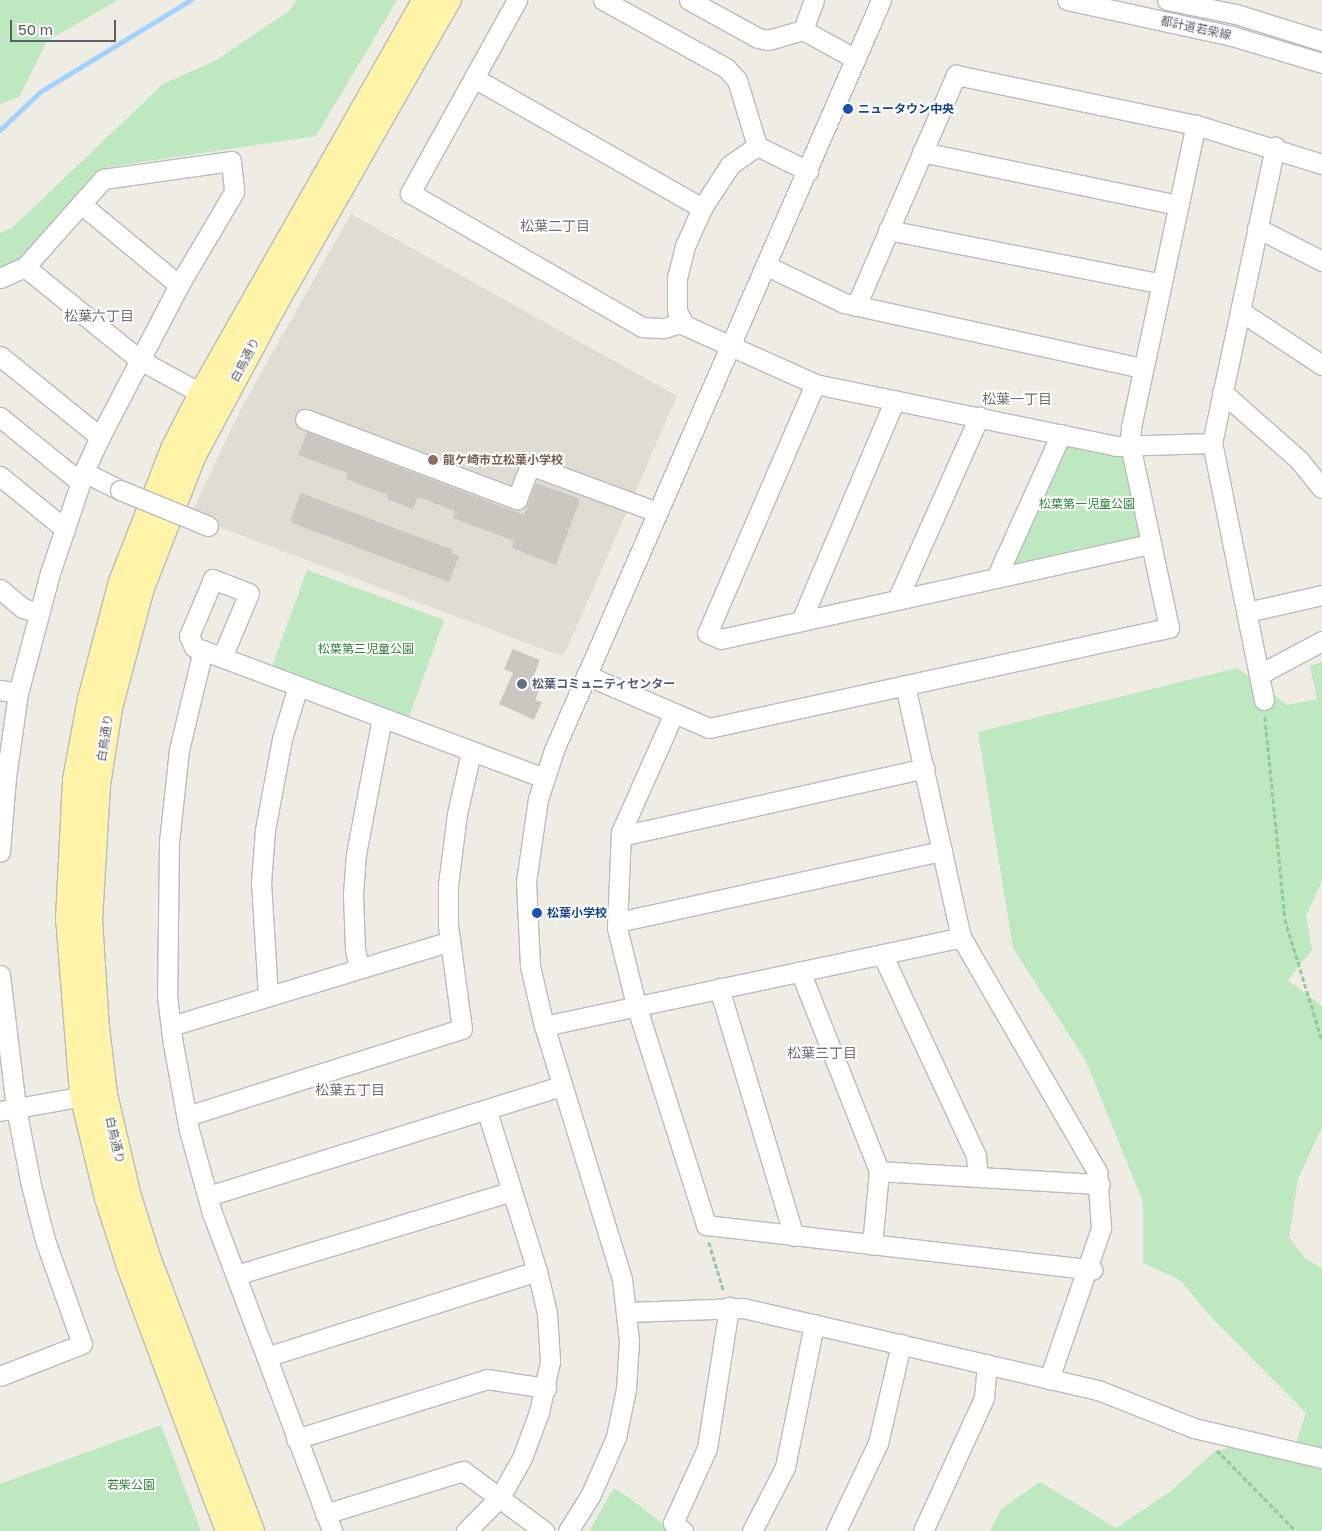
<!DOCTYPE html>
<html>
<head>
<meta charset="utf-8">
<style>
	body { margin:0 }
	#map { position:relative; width:1322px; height:1531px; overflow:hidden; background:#efece3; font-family:"Golos Text","Noto Sans JP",sans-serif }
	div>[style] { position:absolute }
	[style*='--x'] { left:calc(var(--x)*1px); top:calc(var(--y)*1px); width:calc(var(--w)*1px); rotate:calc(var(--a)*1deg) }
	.education>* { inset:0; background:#dfdcd2 }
	.green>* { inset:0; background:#bee8bf; transform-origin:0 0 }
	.stream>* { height:4.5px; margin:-2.25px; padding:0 2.25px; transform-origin:2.25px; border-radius:2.25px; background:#a2d3ff }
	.building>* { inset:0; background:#cac6c0 }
	.path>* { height:2.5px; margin-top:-1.25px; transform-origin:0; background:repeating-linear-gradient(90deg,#95c7a5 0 5px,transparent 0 7.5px) }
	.roads { filter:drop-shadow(1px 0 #b8bbc0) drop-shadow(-1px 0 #b8bbc0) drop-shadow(0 1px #b8bbc0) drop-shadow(0 -1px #b8bbc0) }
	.minor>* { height:19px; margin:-9.5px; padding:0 9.5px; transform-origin:9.5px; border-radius:9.5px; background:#fff }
	.major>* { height:24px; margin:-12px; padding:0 12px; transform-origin:12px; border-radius:12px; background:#fff4a7 }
	.bridges { filter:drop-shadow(1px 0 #b8bbc0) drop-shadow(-1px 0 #b8bbc0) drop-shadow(0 1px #b8bbc0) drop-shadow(0 -1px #b8bbc0) }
	.minor-bridge>* { height:19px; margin:-9.5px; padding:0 9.5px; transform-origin:9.5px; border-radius:9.5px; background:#fff }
	.dots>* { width:14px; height:14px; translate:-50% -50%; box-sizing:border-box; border:2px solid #fff; border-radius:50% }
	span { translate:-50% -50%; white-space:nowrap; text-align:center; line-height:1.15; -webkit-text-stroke:4px #fff; paint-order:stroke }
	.street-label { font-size:12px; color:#5b5f65 }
	.transit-label { font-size:12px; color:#164399; font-weight:700 }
	.left { translate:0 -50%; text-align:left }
	.education-label { font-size:12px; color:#785e54; font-weight:700 }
	.park-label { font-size:12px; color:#308737 }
	.service-label { font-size:12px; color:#4e5e75; font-weight:700 }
	.neighbourhood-label { font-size:14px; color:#6c7177 }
	.scale { position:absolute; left:10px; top:20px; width:106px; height:22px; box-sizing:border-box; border:2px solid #5b5f65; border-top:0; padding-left:6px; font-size:15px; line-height:18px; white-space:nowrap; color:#5b5f65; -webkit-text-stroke:4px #fff; paint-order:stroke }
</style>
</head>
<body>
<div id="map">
	<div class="education">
		<div style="clip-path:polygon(351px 214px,677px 396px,567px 649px,561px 656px,190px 516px,243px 405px)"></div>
	</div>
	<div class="green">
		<div style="clip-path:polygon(0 0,118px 0,47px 41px,19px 97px,0 104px)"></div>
		<div style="clip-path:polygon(296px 0,397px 0,316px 136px,102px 168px,19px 259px,0 274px,0 233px,12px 228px,163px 84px,215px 61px,289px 11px)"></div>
		<div style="clip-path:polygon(1068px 443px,1121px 453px,1125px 457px,1142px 535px,1138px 540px,1015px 568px,1009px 562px,1062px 448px)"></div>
		<div style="left:307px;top:570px;width:146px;height:104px;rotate:20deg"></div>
		<div style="clip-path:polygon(1322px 662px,1322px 881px,1306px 916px,1312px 950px,1288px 980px,1322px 1006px,1322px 1127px,1298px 1179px,1289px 1237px,1305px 1258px,1322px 1268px,1322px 1531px,990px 1531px,1001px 1509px,1040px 1482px,1116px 1528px,1171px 1491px,1214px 1452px,1231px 1447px,1290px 1461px,1306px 1413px,1211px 1317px,1180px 1280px,1143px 1263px,1143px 1202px,1086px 1061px,1013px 948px,978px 732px,1237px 668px,1287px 705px,1317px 699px,1310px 666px)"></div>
		<div style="clip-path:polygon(161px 1425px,201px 1531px,0 1531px,0 1484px)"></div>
		<div style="clip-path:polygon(617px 1489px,673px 1531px,589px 1531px,613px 1490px)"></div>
	</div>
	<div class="stream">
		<div style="--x:0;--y:130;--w:55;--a:-43.5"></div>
		<div style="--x:40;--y:92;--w:177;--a:-31.4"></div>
	</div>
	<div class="building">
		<div style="clip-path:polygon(307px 432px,524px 515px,536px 483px,580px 499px,556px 565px,512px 548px,514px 541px,453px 518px,455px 511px,418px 497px,413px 509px,387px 499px,388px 495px,346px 479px,348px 473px,298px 455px)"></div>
		<div style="clip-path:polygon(301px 493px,453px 550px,452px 553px,459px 556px,449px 582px,290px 522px)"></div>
		<div style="clip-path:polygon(513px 649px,540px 660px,531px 682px,541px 686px,535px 700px,542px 702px,534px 720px,499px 704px,513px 673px,504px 669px)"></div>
	</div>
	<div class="path">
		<div style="--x:1265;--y:717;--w:203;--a:84.3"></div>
		<div style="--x:1285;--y:919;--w:127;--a:73"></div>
		<div style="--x:709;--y:1242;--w:52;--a:73.3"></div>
		<div style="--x:1217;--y:1450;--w:113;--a:45.7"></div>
	</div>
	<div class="roads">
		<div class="minor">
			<div style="--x:517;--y:0;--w:221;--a:119"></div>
			<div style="--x:410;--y:193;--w:268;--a:30"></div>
			<div style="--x:642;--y:327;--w:22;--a:3"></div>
			<div style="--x:664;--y:328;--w:19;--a:-18"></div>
			<div style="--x:603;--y:0;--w:141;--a:28.9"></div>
			<div style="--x:726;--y:68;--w:16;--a:47"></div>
			<div style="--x:737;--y:80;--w:69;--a:73.1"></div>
			<div style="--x:757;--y:146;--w:57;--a:26.1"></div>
			<div style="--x:689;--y:0;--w:79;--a:28.8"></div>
			<div style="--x:758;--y:38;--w:10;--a:11"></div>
			<div style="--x:768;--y:40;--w:36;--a:-16"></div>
			<div style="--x:803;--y:30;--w:32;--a:-70"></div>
			<div style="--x:1067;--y:0;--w:169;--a:12.3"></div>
			<div style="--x:1232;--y:36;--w:94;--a:16.7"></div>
			<div style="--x:1167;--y:0;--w:70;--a:11.5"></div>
			<div style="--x:1236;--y:14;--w:90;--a:17.4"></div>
			<div style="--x:803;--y:30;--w:60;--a:28.7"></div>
			<div style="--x:474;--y:78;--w:262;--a:29.7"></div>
			<div style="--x:757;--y:146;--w:33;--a:145"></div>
			<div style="--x:730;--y:165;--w:51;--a:123.1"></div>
			<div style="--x:702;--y:208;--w:42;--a:114.1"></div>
			<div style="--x:685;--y:246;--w:32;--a:104"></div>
			<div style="--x:677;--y:277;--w:34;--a:90"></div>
			<div style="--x:677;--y:311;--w:16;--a:63"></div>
			<div style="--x:684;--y:325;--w:144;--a:24.2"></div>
			<div style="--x:815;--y:384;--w:307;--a:11.6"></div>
			<div style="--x:1116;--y:446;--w:96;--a:-1.8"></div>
			<div style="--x:922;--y:152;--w:262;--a:11.7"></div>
			<div style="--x:81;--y:204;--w:127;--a:39.6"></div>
			<div style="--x:1257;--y:228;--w:73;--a:26.9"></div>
			<div style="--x:888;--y:230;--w:279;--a:11.1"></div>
			<div style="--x:765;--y:265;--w:88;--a:25.7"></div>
			<div style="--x:844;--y:303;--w:306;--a:12.3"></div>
			<div style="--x:25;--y:267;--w:148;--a:39"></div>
			<div style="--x:140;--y:360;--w:83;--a:28.7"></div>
			<div style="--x:0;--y:278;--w:27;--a:-24"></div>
			<div style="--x:25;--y:267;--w:118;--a:-48.4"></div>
			<div style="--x:103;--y:179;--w:129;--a:-8"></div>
			<div style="--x:231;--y:161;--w:31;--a:84"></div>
			<div style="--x:234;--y:192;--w:108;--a:120.6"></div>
			<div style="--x:179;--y:285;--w:171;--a:117.5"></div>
			<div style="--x:100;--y:437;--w:38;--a:115"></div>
			<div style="--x:84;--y:472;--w:107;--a:108.6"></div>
			<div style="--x:50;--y:573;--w:124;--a:104.9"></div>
			<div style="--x:18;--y:693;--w:85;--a:98.1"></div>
			<div style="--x:6;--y:777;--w:75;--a:94.6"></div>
			<div style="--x:856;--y:306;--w:252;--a:-66.6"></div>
			<div style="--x:956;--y:75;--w:245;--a:11.8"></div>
			<div style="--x:1196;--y:125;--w:132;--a:17.2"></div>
			<div style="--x:1240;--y:311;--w:98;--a:33.4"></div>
			<div style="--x:0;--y:356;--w:129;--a:39"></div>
			<div style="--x:815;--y:384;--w:271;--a:113.4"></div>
			<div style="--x:707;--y:633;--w:15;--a:23"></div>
			<div style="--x:721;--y:639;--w:440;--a:-12.5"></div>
			<div style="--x:1222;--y:392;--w:103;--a:41.4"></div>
			<div style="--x:1299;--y:460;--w:36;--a:51"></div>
			<div style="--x:0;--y:417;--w:103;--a:39.1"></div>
			<div style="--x:305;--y:419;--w:227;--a:20.7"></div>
			<div style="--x:517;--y:499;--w:36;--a:-69"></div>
			<div style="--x:530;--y:465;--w:135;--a:20.3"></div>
			<div style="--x:84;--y:472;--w:40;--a:26.6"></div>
			<div style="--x:0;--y:476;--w:84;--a:39.2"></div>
			<div style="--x:996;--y:578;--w:158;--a:-65.7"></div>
			<div style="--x:0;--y:589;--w:30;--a:40"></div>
			<div style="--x:23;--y:608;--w:16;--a:18"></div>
			<div style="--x:897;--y:600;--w:201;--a:-65.9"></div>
			<div style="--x:1247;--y:612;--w:77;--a:-12.8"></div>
			<div style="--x:801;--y:621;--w:240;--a:-67"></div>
			<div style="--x:203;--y:650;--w:103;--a:103.5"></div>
			<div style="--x:179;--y:750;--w:93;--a:96.2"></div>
			<div style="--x:169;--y:842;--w:154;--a:90.7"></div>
			<div style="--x:167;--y:996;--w:48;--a:82.9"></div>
			<div style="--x:173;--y:1044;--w:87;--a:79.5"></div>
			<div style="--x:189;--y:1130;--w:86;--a:74.5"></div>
			<div style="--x:212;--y:1213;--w:340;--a:69.3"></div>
			<div style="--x:222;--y:657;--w:69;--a:-67.1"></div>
			<div style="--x:249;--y:593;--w:39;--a:-159"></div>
			<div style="--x:213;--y:579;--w:62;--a:112.8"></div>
			<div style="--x:189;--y:636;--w:12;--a:66"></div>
			<div style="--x:194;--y:647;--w:374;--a:20.5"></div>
			<div style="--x:1260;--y:674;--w:70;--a:-28"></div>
			<div style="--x:586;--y:675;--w:134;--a:23.3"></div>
			<div style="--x:709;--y:728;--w:471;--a:-12.3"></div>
			<div style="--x:1169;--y:628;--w:187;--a:-102"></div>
			<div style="--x:1130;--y:445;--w:18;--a:-87"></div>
			<div style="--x:1131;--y:427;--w:309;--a:-77.9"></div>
			<div style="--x:905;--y:685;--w:258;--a:77.5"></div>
			<div style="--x:961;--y:937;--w:272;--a:59.9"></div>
			<div style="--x:1097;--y:1172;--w:56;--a:85.9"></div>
			<div style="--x:1101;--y:1228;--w:160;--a:109"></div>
			<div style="--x:0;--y:690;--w:18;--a:9"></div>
			<div style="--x:1264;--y:700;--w:262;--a:-101.4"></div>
			<div style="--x:1212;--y:443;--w:303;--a:-78"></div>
			<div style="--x:674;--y:713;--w:130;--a:114"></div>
			<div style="--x:621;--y:832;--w:96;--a:92.4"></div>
			<div style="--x:617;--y:928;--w:79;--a:76.1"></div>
			<div style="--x:636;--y:1005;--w:231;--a:72.3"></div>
			<div style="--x:706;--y:1225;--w:389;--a:6.6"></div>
			<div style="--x:621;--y:836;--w:311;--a:-12.6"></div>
			<div style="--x:618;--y:922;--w:332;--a:-12.4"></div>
			<div style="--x:882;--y:954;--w:223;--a:65"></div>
			<div style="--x:976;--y:1156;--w:21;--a:85"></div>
			<div style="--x:359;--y:969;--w:20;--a:-101"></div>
			<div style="--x:355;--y:949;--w:55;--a:-92.1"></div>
			<div style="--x:353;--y:894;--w:40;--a:-85.7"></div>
			<div style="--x:356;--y:854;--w:138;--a:-79.2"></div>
			<div style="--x:800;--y:971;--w:215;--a:68.4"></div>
			<div style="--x:879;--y:1171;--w:74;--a:95.4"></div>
			<div style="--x:0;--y:975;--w:134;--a:83.1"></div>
			<div style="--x:16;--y:1108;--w:78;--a:79"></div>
			<div style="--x:31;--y:1185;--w:57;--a:75.7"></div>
			<div style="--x:45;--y:1240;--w:110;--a:70.4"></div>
			<div style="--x:82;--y:1344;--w:88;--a:158.7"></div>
			<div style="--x:719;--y:988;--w:259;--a:73.2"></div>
			<div style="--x:268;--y:996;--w:113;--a:-93.5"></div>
			<div style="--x:261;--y:883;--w:53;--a:-85.7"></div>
			<div style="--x:265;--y:830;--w:93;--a:-79.4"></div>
			<div style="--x:282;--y:739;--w:55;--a:-73.2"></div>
			<div style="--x:171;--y:1026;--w:292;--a:-16.9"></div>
			<div style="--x:544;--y:1026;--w:426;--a:-12"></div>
			<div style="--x:0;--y:1111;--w:97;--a:-10.1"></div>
			<div style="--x:187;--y:1116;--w:288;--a:-17.6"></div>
			<div style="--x:462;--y:1029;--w:105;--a:-97.7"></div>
			<div style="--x:448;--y:925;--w:40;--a:-90"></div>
			<div style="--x:448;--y:885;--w:72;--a:-82.8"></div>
			<div style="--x:457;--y:814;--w:64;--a:-77.3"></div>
			<div style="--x:879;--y:1171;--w:221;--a:3.4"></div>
			<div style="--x:208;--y:1196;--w:371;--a:-17.3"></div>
			<div style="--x:236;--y:1275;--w:288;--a:-16.9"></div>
			<div style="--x:627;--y:1312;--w:116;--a:-2"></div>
			<div style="--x:743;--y:1308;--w:364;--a:13"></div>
			<div style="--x:1098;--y:1390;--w:103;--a:21.6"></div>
			<div style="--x:1194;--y:1428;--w:131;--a:13.2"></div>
			<div style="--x:266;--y:1357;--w:284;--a:-17.6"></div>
			<div style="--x:296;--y:1439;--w:200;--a:-17.4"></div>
			<div style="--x:487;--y:1379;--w:60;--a:8.7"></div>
			<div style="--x:325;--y:1514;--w:145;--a:-17.3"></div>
			<div style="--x:463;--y:1471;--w:101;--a:36.5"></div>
			<div style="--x:466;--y:1531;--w:48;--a:-45"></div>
			<div style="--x:500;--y:1497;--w:45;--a:-60.6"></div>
			<div style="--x:522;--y:1458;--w:49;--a:-69.7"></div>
			<div style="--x:539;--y:1412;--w:52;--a:-77.8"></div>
			<div style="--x:550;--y:1361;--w:48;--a:-93.6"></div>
			<div style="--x:547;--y:1313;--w:43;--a:-103.4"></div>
			<div style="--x:537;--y:1271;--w:168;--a:-107.4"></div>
			<div style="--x:568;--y:1531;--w:44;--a:-58.1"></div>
			<div style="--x:591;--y:1494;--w:62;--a:-66.3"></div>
			<div style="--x:616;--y:1437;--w:49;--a:-78.2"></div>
			<div style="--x:626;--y:1389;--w:48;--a:-86.4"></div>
			<div style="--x:629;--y:1341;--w:62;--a:-96.4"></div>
			<div style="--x:622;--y:1279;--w:265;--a:-107.1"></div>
			<div style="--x:544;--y:1026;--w:62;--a:-103.1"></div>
			<div style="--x:530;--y:966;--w:84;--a:-92.7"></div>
			<div style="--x:526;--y:882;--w:84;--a:-81.8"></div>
			<div style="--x:538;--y:799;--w:52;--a:-71.9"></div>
			<div style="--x:554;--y:750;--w:818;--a:-66.44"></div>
			<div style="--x:683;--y:1531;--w:13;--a:-141"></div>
			<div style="--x:673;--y:1523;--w:82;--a:-65.6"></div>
			<div style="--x:707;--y:1448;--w:143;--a:-81.1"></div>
			<div style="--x:752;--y:1531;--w:72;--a:-62.7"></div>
			<div style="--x:785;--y:1467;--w:146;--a:-78.5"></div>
			<div style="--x:836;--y:1531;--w:98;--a:-64.5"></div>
			<div style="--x:878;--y:1443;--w:102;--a:-76.9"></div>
			<div style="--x:923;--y:1531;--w:146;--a:-65.4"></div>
			<div style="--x:984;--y:1398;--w:34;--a:-85"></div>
		</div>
		<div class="major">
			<div style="--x:228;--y:1531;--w:283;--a:-110.5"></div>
			<div style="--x:129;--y:1266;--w:71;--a:-107.9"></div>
			<div style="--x:107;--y:1198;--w:106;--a:-103.6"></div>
			<div style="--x:82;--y:1095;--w:177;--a:-94.5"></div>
			<div style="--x:68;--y:919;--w:139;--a:-87.1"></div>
			<div style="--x:75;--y:780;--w:82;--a:-79.5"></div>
			<div style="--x:90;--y:699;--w:121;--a:-75.2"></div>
			<div style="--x:121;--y:582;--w:145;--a:-68.6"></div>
			<div style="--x:174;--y:447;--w:59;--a:-63"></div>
			<div style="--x:201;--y:394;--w:453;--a:-60.4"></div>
			<div style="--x:252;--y:1531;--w:293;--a:-110.8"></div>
			<div style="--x:148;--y:1257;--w:67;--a:-107.4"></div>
			<div style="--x:128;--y:1193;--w:102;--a:-103.1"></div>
			<div style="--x:105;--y:1094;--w:66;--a:-96.9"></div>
			<div style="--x:97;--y:1028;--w:108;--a:-93.7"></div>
			<div style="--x:90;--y:920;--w:135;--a:-86.6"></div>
			<div style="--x:98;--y:785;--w:78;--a:-81.1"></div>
			<div style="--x:110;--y:708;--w:124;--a:-75.1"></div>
			<div style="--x:142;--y:588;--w:141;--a:-68.7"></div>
			<div style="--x:193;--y:457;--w:169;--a:-61.8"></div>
			<div style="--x:273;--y:308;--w:355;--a:-60.3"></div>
		</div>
	</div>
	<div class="bridges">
		<div class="minor-bridge">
			<div style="--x:120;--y:490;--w:95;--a:22.2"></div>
		</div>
	</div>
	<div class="dots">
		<div style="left:848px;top:109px;background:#1a4fb4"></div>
		<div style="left:433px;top:460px;background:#8d6e63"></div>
		<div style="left:522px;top:684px;background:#5c6f8a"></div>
		<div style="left:537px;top:913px;background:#1a4fb4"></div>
	</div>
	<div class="street-label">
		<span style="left:1196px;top:28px;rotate:12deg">都計道若柴線</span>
		<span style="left:245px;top:360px;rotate:-62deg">白鳥通り</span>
		<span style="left:105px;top:738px;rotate:-81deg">白鳥通り</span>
		<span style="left:115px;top:1140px;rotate:77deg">白鳥通り</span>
	</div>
	<div class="transit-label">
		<span class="left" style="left:858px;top:109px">ニュータウン中央</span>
		<span class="left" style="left:547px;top:913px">松葉小学校</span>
	</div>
	<div class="education-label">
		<span class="left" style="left:443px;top:460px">龍ケ崎市立松葉小学校</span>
	</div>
	<div class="park-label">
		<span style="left:1087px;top:504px">松葉第一児童公園</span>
		<span style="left:366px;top:649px">松葉第三児童公園</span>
		<span style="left:131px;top:1485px">若柴公園</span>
	</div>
	<div class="service-label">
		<span class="left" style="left:532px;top:684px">松葉コミュニティセンター</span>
	</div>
	<div class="neighbourhood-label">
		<span style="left:555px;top:226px">松葉二丁目</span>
		<span style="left:99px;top:316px">松葉六丁目</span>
		<span style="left:1017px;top:399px">松葉一丁目</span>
		<span style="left:822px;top:1053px">松葉三丁目</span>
		<span style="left:350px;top:1090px">松葉五丁目</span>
	</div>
	<div class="scale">50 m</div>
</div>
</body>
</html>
